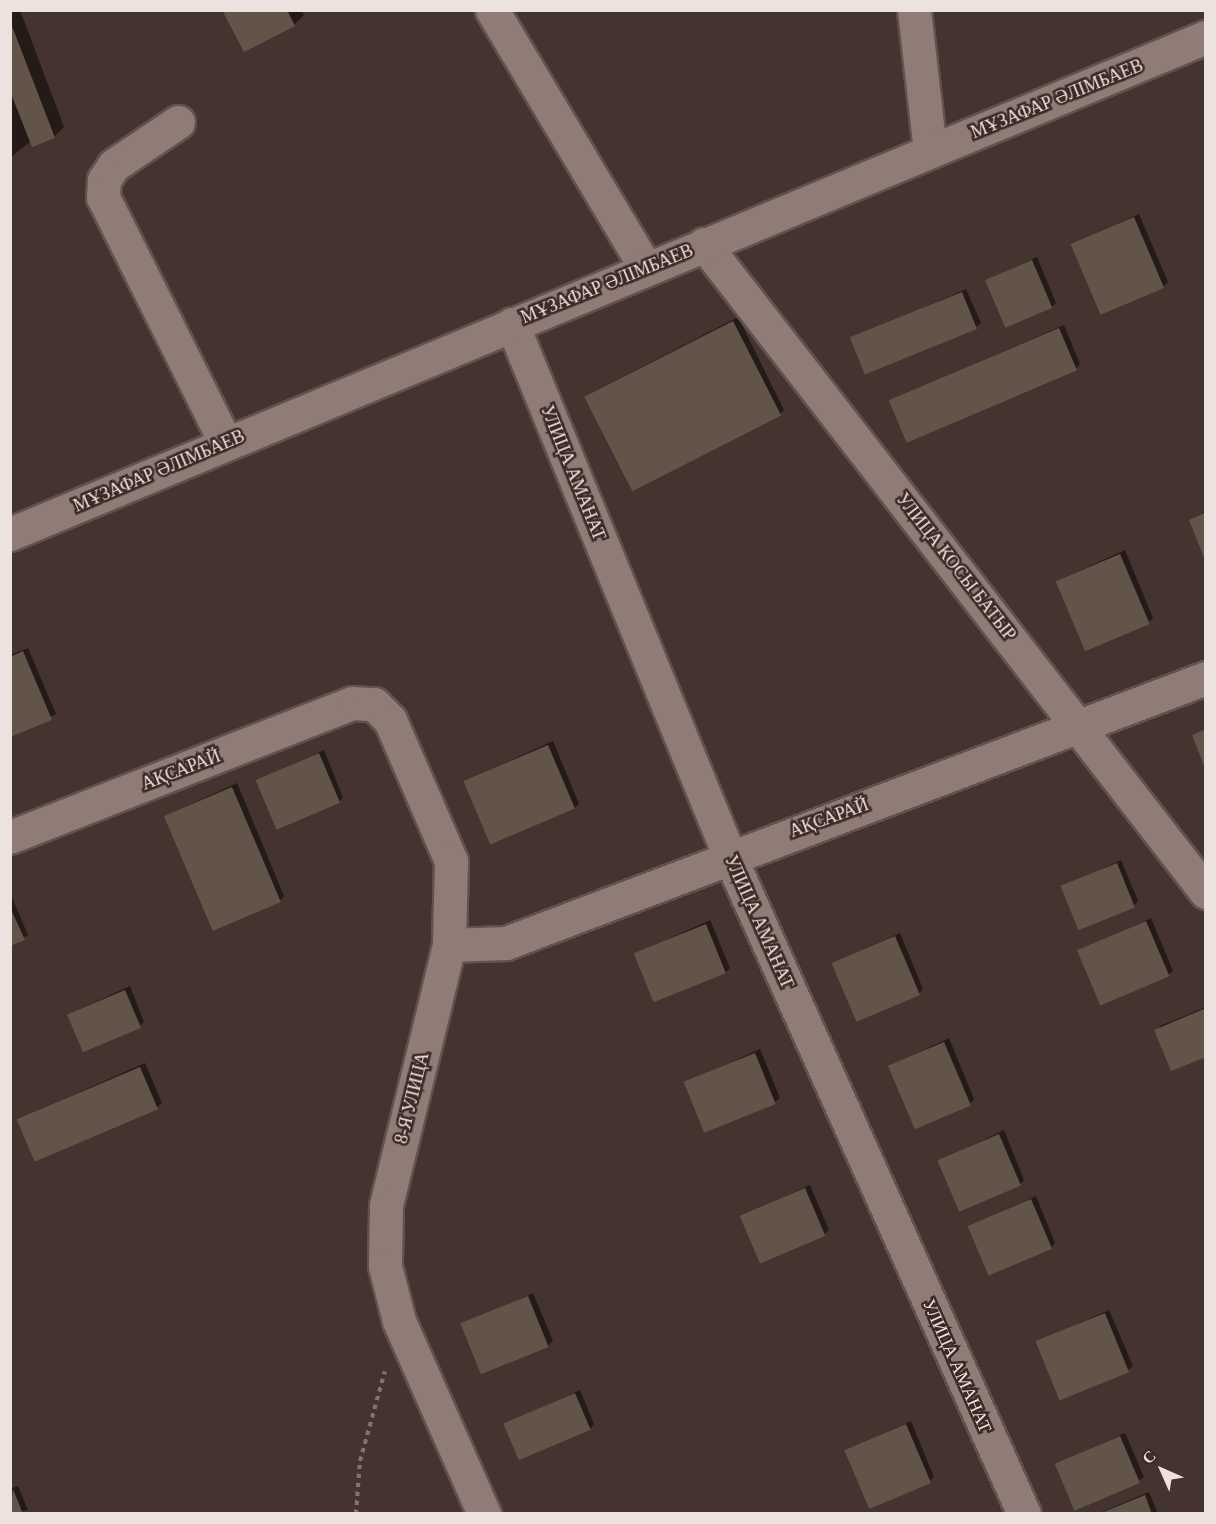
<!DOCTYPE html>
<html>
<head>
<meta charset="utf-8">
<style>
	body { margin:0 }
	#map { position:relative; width:1216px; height:1524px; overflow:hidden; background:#44332f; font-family:Georgia,serif }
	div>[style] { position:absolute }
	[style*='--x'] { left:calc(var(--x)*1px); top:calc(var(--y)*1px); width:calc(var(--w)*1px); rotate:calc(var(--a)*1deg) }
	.shadow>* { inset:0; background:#0007 }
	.building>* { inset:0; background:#635449; transform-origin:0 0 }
	.path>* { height:4px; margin-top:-2px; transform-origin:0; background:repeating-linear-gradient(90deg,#837470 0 4.5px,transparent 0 9px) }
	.roads { filter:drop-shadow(2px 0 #61524f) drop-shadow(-2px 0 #61524f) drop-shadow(0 2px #61524f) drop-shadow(0 -2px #61524f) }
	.minor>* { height:33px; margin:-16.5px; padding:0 16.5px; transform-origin:16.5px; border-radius:16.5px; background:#907c77 }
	span { translate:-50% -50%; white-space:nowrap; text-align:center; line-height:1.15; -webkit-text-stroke:5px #3a2925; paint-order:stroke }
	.street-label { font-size:18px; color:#eee2df }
	.frame { position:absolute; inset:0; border:12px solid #eee2df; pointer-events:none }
	.north { position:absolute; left:1132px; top:1440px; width:60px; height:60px; -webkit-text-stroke:4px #3a2925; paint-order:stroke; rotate:315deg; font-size:16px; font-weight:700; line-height:24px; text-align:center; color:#eee2df }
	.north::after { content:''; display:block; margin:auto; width:21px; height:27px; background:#eee2df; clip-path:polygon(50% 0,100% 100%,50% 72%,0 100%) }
</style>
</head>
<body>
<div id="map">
	<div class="shadow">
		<div style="clip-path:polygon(10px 10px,20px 10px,64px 127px,54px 137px,31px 141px,10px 158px)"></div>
		<div style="clip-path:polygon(224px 10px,301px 10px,304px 15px,294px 25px)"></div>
		<div style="clip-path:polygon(1139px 214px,1168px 282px,1163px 287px,1073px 244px)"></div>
		<div style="clip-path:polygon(1037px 257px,1056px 303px,1052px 307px,987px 280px)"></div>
		<div style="clip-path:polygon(966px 289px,981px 323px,976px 327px,853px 339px)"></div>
		<div style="clip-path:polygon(738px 317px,784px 410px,780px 414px,586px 396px)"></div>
		<div style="clip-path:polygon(1064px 325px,1080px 364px,1076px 369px,890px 401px)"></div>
		<div style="clip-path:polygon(1206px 511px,1206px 556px,1190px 520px)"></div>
		<div style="clip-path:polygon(1125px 550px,1153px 618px,1149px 622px,1057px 581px)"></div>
		<div style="clip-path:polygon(28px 648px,56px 714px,10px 735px,10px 655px)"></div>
		<div style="clip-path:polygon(553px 741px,579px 804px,574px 808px,465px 781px)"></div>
		<div style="clip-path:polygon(324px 750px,343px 798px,339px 802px,257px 780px)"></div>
		<div style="clip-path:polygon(237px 783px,284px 896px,280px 901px,165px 816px)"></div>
		<div style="clip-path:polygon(1121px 860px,1138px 901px,1134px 906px,1063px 887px)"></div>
		<div style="clip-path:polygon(10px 893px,28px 935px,10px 945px)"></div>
		<div style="clip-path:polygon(1151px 918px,1173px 971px,1168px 975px,1079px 951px)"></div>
		<div style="clip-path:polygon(710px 920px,730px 968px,726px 972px,636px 954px)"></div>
		<div style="clip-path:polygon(900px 933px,923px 989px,919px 993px,834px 963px)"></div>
		<div style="clip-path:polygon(130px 986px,144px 1022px,140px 1026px,69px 1014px)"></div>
		<div style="clip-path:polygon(1206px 1007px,1206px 1055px,1156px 1031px,1160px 1026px)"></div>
		<div style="clip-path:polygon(949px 1038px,974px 1099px,970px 1104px,890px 1066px)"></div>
		<div style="clip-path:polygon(760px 1049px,780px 1098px,775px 1102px,686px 1083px)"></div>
		<div style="clip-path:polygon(145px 1063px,162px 1103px,157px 1107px,19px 1119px)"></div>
		<div style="clip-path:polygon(1004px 1130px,1024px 1180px,1020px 1184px,939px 1161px)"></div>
		<div style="clip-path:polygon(810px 1185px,829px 1230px,824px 1235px,742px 1216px)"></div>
		<div style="clip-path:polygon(1036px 1196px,1055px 1243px,1051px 1248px,969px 1226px)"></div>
		<div style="clip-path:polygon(533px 1293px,553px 1341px,548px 1346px,463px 1325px)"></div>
		<div style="clip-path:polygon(1109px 1310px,1133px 1366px,1128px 1370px,1037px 1342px)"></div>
		<div style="clip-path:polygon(580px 1390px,594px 1424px,590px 1429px,505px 1424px)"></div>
		<div style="clip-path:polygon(911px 1421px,934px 1477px,930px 1481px,846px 1451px)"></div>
		<div style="clip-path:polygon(1125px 1433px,1144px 1477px,1139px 1481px,1056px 1464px)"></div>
		<div style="clip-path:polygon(18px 1486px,28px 1510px,10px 1514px,10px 1489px)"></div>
		<div style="clip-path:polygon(1149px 1492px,1158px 1514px,1097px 1514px)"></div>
	</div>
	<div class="building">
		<div style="clip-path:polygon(222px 10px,287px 10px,295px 26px,244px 52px)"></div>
		<div style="clip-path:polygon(10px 21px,55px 138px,32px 147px,10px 91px)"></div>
		<div style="left:1134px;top:217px;width:77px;height:69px;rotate:67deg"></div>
		<div style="left:1032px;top:260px;width:52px;height:51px;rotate:67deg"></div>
		<div style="left:962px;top:292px;width:40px;height:121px;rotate:68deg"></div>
		<div style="left:733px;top:321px;width:106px;height:167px;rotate:63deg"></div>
		<div style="left:1059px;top:328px;width:46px;height:185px;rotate:67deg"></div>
		<div style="clip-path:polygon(1206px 512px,1206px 560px,1205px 560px,1189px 520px)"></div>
		<div style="left:1120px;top:554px;width:76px;height:70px;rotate:67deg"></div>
		<div style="clip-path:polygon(23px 651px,52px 720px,10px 737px,10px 657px)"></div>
		<div style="clip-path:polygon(1206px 729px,1206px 768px,1205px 768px,1192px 735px)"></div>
		<div style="left:548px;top:745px;width:69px;height:92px;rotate:67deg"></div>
		<div style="left:319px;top:753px;width:54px;height:69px;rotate:67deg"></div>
		<div style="left:232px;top:787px;width:125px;height:74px;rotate:67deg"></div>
		<div style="left:1117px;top:863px;width:48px;height:61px;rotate:68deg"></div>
		<div style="clip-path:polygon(10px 907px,25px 940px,10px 946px)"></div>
		<div style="left:1146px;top:921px;width:60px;height:75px;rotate:67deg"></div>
		<div style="left:706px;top:924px;width:53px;height:78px;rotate:68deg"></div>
		<div style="left:895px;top:936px;width:64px;height:69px;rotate:67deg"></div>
		<div style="left:125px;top:990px;width:41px;height:63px;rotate:67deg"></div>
		<div style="clip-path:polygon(1206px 1008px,1206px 1057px,1171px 1071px,1154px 1030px)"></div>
		<div style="left:944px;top:1042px;width:69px;height:61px;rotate:67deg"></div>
		<div style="left:755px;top:1053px;width:55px;height:77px;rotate:68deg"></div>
		<div style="left:140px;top:1067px;width:46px;height:134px;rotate:67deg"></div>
		<div style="left:999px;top:1134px;width:56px;height:67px;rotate:67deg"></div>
		<div style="left:805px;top:1188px;width:52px;height:71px;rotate:67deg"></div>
		<div style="left:1031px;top:1199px;width:54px;height:69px;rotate:67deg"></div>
		<div style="left:528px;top:1296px;width:55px;height:73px;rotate:68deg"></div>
		<div style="left:1105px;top:1313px;width:64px;height:75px;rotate:68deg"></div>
		<div style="left:575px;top:1393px;width:40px;height:78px;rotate:67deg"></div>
		<div style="left:906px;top:1424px;width:64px;height:67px;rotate:67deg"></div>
		<div style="left:1120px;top:1436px;width:51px;height:71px;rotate:67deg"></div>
		<div style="clip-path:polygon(13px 1489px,23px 1514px,10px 1514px)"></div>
		<div style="clip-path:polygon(1145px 1495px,1152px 1514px,1101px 1514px,1101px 1513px)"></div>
	</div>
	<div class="path">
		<div style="--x:356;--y:1514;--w:53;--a:-85.7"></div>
		<div style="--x:360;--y:1461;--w:93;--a:-74.5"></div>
	</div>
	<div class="roads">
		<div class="minor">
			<div style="--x:492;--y:10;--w:300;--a:59.2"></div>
			<div style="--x:914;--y:10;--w:142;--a:83.5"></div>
			<div style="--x:178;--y:122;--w:77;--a:146.1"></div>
			<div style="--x:114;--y:165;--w:18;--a:124"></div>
			<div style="--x:104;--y:180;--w:17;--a:93"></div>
			<div style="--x:103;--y:197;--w:274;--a:63.5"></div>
			<div style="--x:704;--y:244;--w:820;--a:52.24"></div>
			<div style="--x:512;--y:324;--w:574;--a:67.77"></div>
			<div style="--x:729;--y:855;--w:722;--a:65.88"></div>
			<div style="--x:10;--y:534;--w:1295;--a:-22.57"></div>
			<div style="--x:10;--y:837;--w:367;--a:-21.4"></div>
			<div style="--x:352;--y:703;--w:22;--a:3"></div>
			<div style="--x:374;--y:704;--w:23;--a:45"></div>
			<div style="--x:390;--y:720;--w:154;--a:66.6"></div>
			<div style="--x:451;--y:861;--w:84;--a:91.4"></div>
			<div style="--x:449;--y:945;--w:268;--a:103.6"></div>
			<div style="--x:386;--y:1206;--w:60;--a:91"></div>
			<div style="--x:385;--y:1266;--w:57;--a:75.7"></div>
			<div style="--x:399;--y:1321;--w:211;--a:66.2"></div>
			<div style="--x:449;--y:945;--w:57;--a:-2"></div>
			<div style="--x:506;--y:943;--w:748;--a:-20.74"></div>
		</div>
	</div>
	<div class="street-label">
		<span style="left:1057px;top:99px;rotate:-22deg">МҰЗАФАР ӘЛІМБАЕВ</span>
		<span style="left:607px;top:284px;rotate:-22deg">МҰЗАФАР ӘЛІМБАЕВ</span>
		<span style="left:159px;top:471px;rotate:-23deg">МҰЗАФАР ӘЛІМБАЕВ</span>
		<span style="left:573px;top:473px;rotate:68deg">УЛИЦА АМАНАТ</span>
		<span style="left:956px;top:567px;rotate:52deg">УЛИЦА КОСЫ БАТЫР</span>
		<span style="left:181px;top:770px;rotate:-21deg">АҚСАРАЙ</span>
		<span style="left:829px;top:818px;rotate:-20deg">АҚСАРАЙ</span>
		<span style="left:759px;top:922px;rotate:66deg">УЛИЦА АМАНАТ</span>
		<span style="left:412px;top:1098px;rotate:-76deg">8-Я УЛИЦА</span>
		<span style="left:957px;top:1366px;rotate:66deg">УЛИЦА АМАНАТ</span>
	</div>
	<div class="frame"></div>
	<div class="north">С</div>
</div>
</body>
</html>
